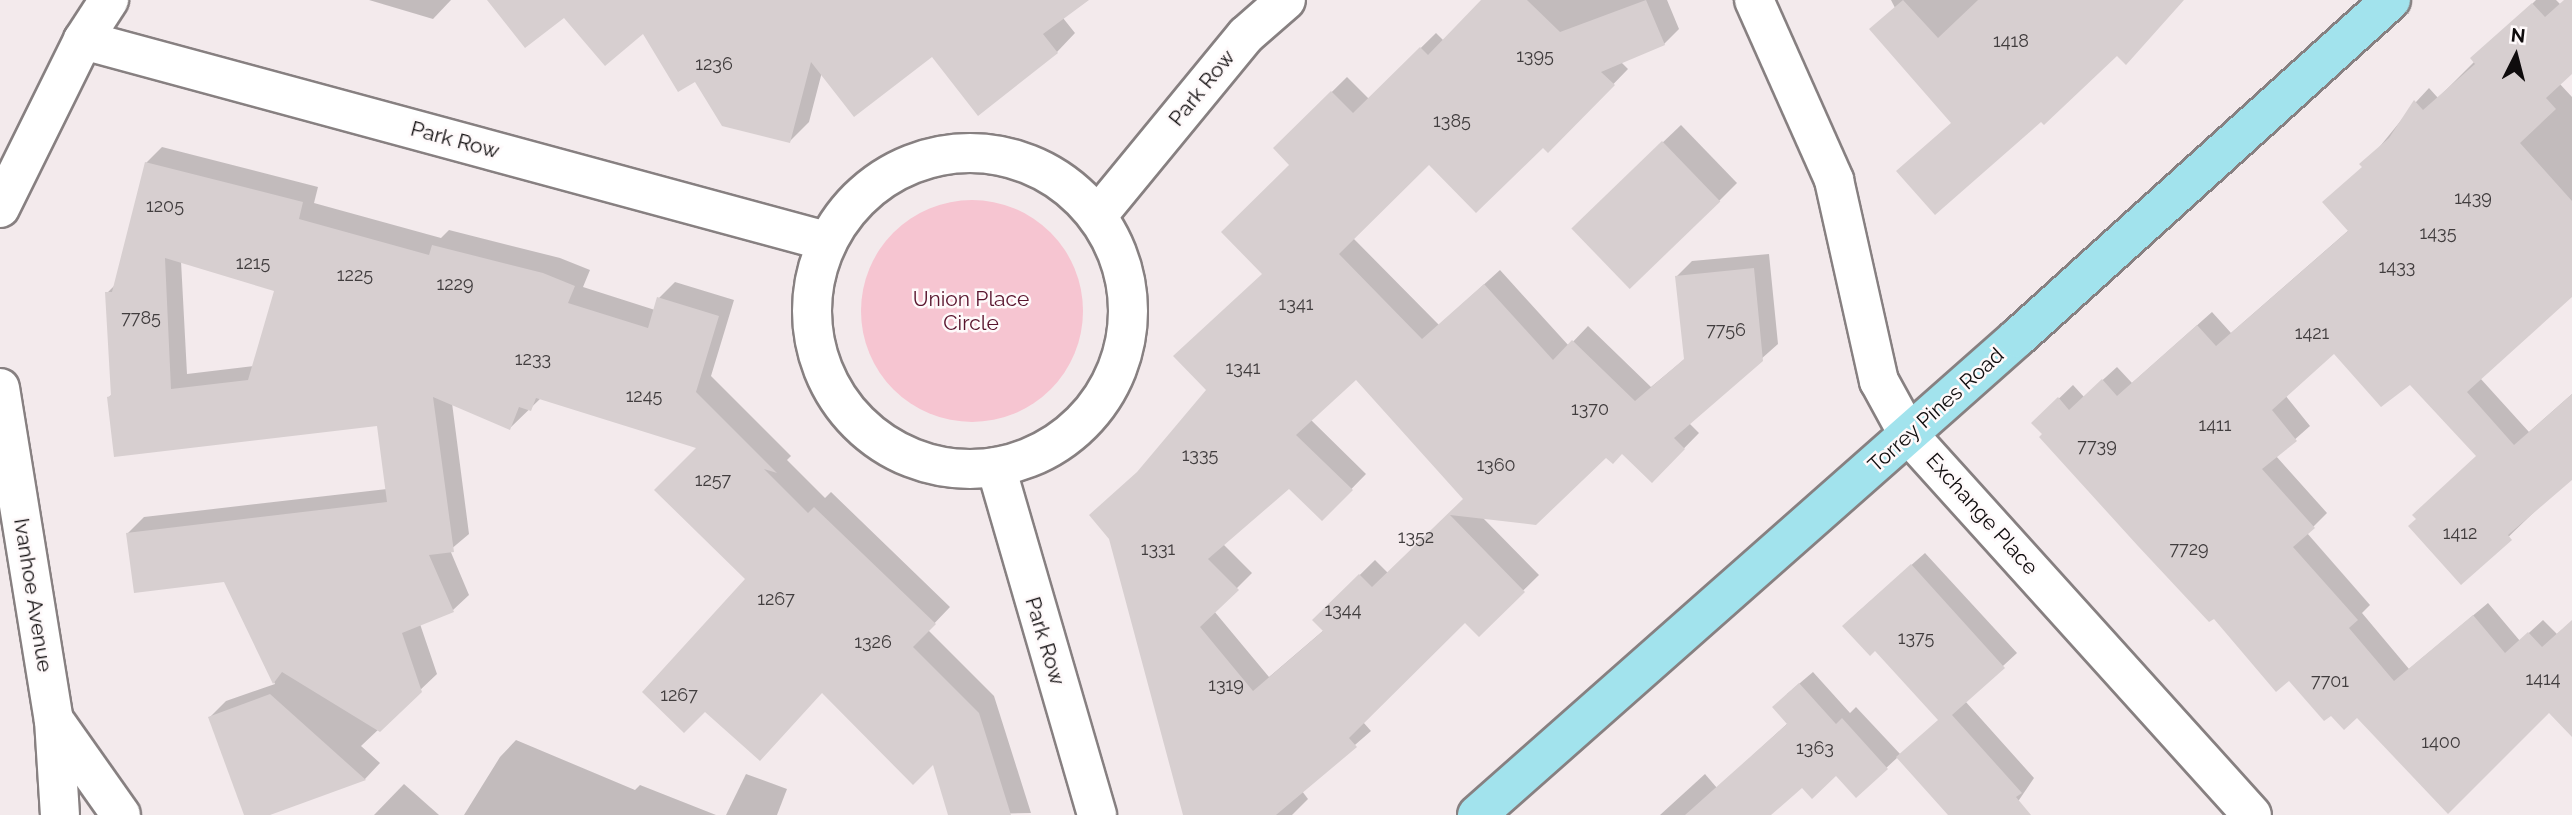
<!DOCTYPE html>
<html>
<head>
<meta charset="utf-8">
<style>
	body { margin:0 }
	#map { position:relative; width:2572px; height:815px; overflow:hidden; background:#f3eaec; font-family:Raleway,sans-serif }
	div>[style] { position:absolute }
	[style*='--x'] { left:calc(var(--x)*1px); top:calc(var(--y)*1px); width:calc(var(--w)*1px); rotate:calc(var(--a)*1deg) }
	.green>* { inset:0; background:#f6c5d1 }
	.round { border-radius:50% }
	.shadow>* { inset:0; background:#0003 }
	.building>* { inset:0; background:#d7cfd0; transform-origin:0 0 }
	.roads { filter:drop-shadow(2px 0 #878081) drop-shadow(-2px 0 #878081) drop-shadow(0 2px #878081) drop-shadow(0 -2px #878081) }
	.minor>* { height:38px; margin:-19px; padding:0 19px; transform-origin:19px; border-radius:19px; background:#fff }
	.minor>.ring { margin:-19px; padding:0; box-sizing:content-box; background:none; border:38px solid #fff; border-radius:50% }
	.major>* { height:38px; margin:-19px; padding:0 19px; transform-origin:19px; border-radius:19px; background:#a2e3ed }
	span { translate:-50% -50%; white-space:nowrap; text-align:center; line-height:1.15; -webkit-text-stroke:5px #fef9fa; paint-order:stroke }
	.number-label { font-size:18px; color:#413d3e }
	.number-label span { -webkit-text-stroke-width:0 }
	.street-label { font-size:21px; color:#0f0c0d }
	.park-label { font-size:21px; color:#58142d }
	.north { position:absolute; left:2481px; top:21px; width:70px; height:70px; -webkit-text-stroke:5px #fef9fa; paint-order:stroke; rotate:6deg; font-size:19px; font-weight:700; line-height:28px; text-align:center; color:#0f0c0d }
	.north::after { content:''; display:block; margin:auto; width:24px; height:32px; background:#0f0c0d; clip-path:polygon(50% 0,100% 100%,50% 72%,0 100%) }
</style>
</head>
<body>
<div id="map">
	<div class="green">
		<div class="round" style="left:861px;top:200px;width:222px;height:222px"></div>
	</div>
	<div class="shadow">
		<div style="clip-path:polygon(369px 0,451px 0,433px 19px)"></div>
		<div style="clip-path:polygon(489px 0,1088px 0,1063px 18px,1075px 33px,1057px 52px,932px 55px,822px 72px,809px 122px,790px 141px,695px 80px,642px 30px)"></div>
		<div style="clip-path:polygon(evenodd,1484px 0,1667px 0,1679px 29px,1664px 44px,1621px 62px,1628px 69px,1563px 136px,1543px 145px,1429px 163px,1353px 238px,1439px 325px,1500px 270px,1569px 346px,1588px 326px,1651px 387px,1686px 358px,1677px 276px,1692px 261px,1769px 254px,1778px 344px,1689px 423px,1699px 433px,1652px 481px,1622px 452px,1606px 455px,1482px 517px,1539px 575px,1479px 634px,1465px 621px,1363px 722px,1371px 731px,1302px 791px,1308px 799px,1292px 815px,1185px 815px,1111px 538px,1144px 466px,1208px 390px,1264px 273px,1292px 165px,1275px 148px,1347px 77px,1369px 99px,1436px 33px,1444px 41px,1484px 0,1356px 377px,1465px 499px,1388px 573px,1375px 560px,1314px 620px,1324px 630px,1269px 677px,1214px 611px,1252px 573px,1223px 544px,1289px 486px,1322px 519px,1366px 474px,1310px 419px,1356px 377px)"></div>
		<div style="clip-path:polygon(1891px 0,2183px 0,2041px 119px,1953px 122px)"></div>
		<div style="clip-path:polygon(2536px 0,2556px 0,2560px 4px,2572px 0,2572px 72px,2559px 83px,2572px 97px,2572px 295px,2480px 378px,2529px 432px,2572px 394px,2567px 480px,2462px 582px,2478px 456px,2410px 382px,2334px 352px,2285px 395px,2310px 426px,2276px 456px,2327px 513px,2307px 533px,2370px 605px,2362px 613px,2409px 669px,2488px 603px,2520px 641px,2543px 620px,2557px 634px,2572px 621px,2572px 731px,2549px 711px,2357px 716px,2289px 678px,2214px 616px,2044px 434px,2048px 409px,2073px 385px,2084px 397px,2117px 367px,2132px 383px,2212px 312px,2231px 333px,2349px 230px,2364px 166px,2416px 102px,2429px 88px,2438px 98px)"></div>
		<div style="clip-path:polygon(1681px 125px,1737px 183px,1719px 201px,1592px 210px)"></div>
		<div style="clip-path:polygon(evenodd,162px 147px,318px 187px,314px 203px,441px 238px,449px 230px,560px 258px,590px 270px,583px 287px,655px 310px,659px 298px,675px 282px,734px 300px,711px 376px,791px 456px,787px 460px,825px 498px,831px 492px,950px 607px,928px 630px,994px 696px,1031px 813px,950px 815px,933px 762px,747px 578px,700px 447px,541px 398px,510px 428px,452px 403px,469px 534px,450px 550px,469px 595px,453px 610px,420px 624px,437px 674px,361px 746px,380px 763px,365px 779px,265px 815px,246px 815px,210px 717px,226px 701px,275px 684px,225px 580px,128px 533px,144px 517px,387px 489px,379px 424px,109px 397px,113px 393px,107px 293px,116px 284px,146px 163px,162px 147px,181px 261px,276px 290px,254px 366px,187px 374px,181px 261px)"></div>
		<div style="clip-path:polygon(1925px 553px,2017px 653px,1965px 701px,2034px 778px,2019px 800px,2001px 815px,1954px 815px,1898px 757px,1856px 796px,1836px 774px,1802px 785px,1768px 815px,1660px 815px,1705px 774px,1717px 788px,1788px 723px,1787px 694px,1813px 672px,1850px 713px,1856px 707px,1901px 755px,1940px 719px,1857px 613px)"></div>
		<div style="clip-path:polygon(516px 740px,635px 790px,640px 785px,716px 815px,464px 815px,500px 757px)"></div>
		<div style="clip-path:polygon(746px 774px,787px 789px,777px 815px,726px 815px)"></div>
		<div style="clip-path:polygon(404px 784px,439px 815px,374px 815px)"></div>
	</div>
	<div class="building">
		<div style="clip-path:polygon(487px 0,1089px 0,1043px 34px,1058px 53px,978px 116px,932px 57px,854px 117px,811px 62px,790px 143px,722px 126px,695px 82px,678px 92px,643px 34px,605px 66px,564px 18px,525px 48px)"></div>
		<div style="clip-path:polygon(evenodd,1481px 0,1527px 0,1560px 32px,1646px 0,1665px 45px,1601px 72px,1615px 85px,1548px 153px,1543px 148px,1476px 213px,1429px 165px,1339px 254px,1422px 339px,1484px 284px,1553px 360px,1572px 340px,1635px 401px,1684px 359px,1675px 276px,1754px 268px,1763px 361px,1674px 438px,1685px 449px,1652px 483px,1622px 454px,1613px 464px,1606px 458px,1536px 525px,1450px 515px,1525px 592px,1479px 637px,1465px 623px,1349px 738px,1357px 747px,1276px 815px,1183px 815px,1109px 539px,1089px 515px,1137px 472px,1206px 390px,1173px 356px,1262px 274px,1221px 232px,1289px 165px,1273px 148px,1331px 91px,1353px 113px,1420px 47px,1428px 55px,1481px 0,1356px 380px,1463px 499px,1372px 587px,1359px 574px,1312px 620px,1323px 631px,1253px 691px,1200px 627px,1239px 590px,1208px 559px,1289px 489px,1322px 521px,1353px 490px,1296px 435px,1356px 380px)"></div>
		<div style="clip-path:polygon(1903px 0,1938px 38px,1978px 0,2184px 0,2126px 65px,2117px 56px,2044px 125px,2041px 122px,1935px 215px,1896px 171px,1951px 123px,1869px 29px)"></div>
		<div style="clip-path:polygon(2564px 0,2572px 0,2572px 74px,2546px 98px,2556px 109px,2520px 143px,2572px 201px,2572px 297px,2467px 392px,2514px 445px,2572px 394px,2572px 480px,2508px 535px,2512px 540px,2461px 585px,2408px 526px,2416px 519px,2412px 515px,2476px 456px,2410px 385px,2381px 407px,2334px 354px,2272px 410px,2297px 441px,2262px 469px,2315px 528px,2293px 547px,2358px 620px,2349px 628px,2394px 681px,2473px 615px,2505px 653px,2528px 632px,2542px 647px,2572px 620px,2572px 737px,2549px 713px,2448px 814px,2357px 718px,2344px 730px,2331px 716px,2324px 721px,2289px 681px,2276px 692px,2214px 619px,2209px 622px,2138px 546px,2039px 437px,2042px 434px,2031px 423px,2058px 397px,2069px 410px,2102px 379px,2117px 396px,2197px 325px,2216px 346px,2348px 231px,2322px 202px,2362px 167px,2359px 164px,2389px 138px,2414px 100px,2423px 110px,2475px 64px,2470px 58px,2532px 3px,2545px 17px)"></div>
		<div style="left:1662px;top:141px;width:84px;height:126px;rotate:46deg"></div>
		<div style="clip-path:polygon(evenodd,145px 162px,303px 202px,299px 219px,429px 255px,432px 245px,543px 273px,575px 286px,568px 303px,648px 328px,657px 297px,719px 316px,696px 392px,777px 473px,764px 469px,808px 513px,814px 507px,936px 624px,913px 647px,979px 713px,1011px 815px,948px 815px,933px 765px,913px 785px,822px 693px,760px 761px,705px 712px,684px 733px,642px 692px,745px 579px,654px 490px,696px 448px,536px 398px,531px 411px,519px 407px,510px 430px,433px 397px,454px 552px,429px 555px,454px 612px,402px 633px,422px 692px,380px 732px,282px 672px,273px 684px,224px 582px,134px 593px,126px 533px,387px 502px,377px 426px,114px 457px,107px 397px,111px 396px,105px 292px,112px 292px,145px 162px,165px 258px,274px 291px,248px 380px,171px 389px,165px 258px)"></div>
		<div style="clip-path:polygon(1911px 564px,2005px 668px,1952px 715px,2022px 793px,2016px 797px,2031px 815px,1948px 815px,1896px 757px,1938px 720px,1875px 651px,1870px 656px,1842px 626px)"></div>
		<div style="clip-path:polygon(1799px 683px,1836px 724px,1842px 718px,1888px 769px,1856px 798px,1836px 776px,1812px 799px,1802px 788px,1771px 815px,1685px 815px,1787px 724px,1772px 707px)"></div>
		<div style="clip-path:polygon(270px 694px,366px 780px,270px 815px,244px 815px,208px 717px)"></div>
	</div>
	<div class="roads">
		<div class="minor">
			<div style="--x:1754;--y:0;--w:197;--a:66"></div>
			<div style="--x:1834;--y:180;--w:206;--a:77.4"></div>
			<div style="--x:1879;--y:381;--w:60;--a:61.3"></div>
			<div style="--x:1908;--y:434;--w:513;--a:47.92"></div>
			<div style="--x:83;--y:40;--w:770;--a:15.14"></div>
			<div class="ring" style="left:812px;top:153px;width:278px;height:278px"></div>
			<div style="--x:0;--y:208;--w:187;--a:-63.7"></div>
			<div style="--x:83;--y:40;--w:48;--a:-57"></div>
			<div style="--x:1098;--y:215;--w:233;--a:-50.6"></div>
			<div style="--x:1246;--y:35;--w:53;--a:-41.2"></div>
			<div style="--x:0;--y:388;--w:336;--a:80.8"></div>
			<div style="--x:54;--y:720;--w:95;--a:86.4"></div>
			<div style="--x:996;--y:467;--w:362;--a:73.8"></div>
			<div style="--x:54;--y:720;--w:116;--a:54.8"></div>
		</div>
		<div class="major">
			<div style="--x:1477;--y:815;--w:721;--a:-41.46"></div>
			<div style="--x:2017;--y:338;--w:504;--a:-42.11"></div>
		</div>
	</div>
	<div class="number-label">
		<span style="left:2011px;top:41px">1418</span>
		<span style="left:1535px;top:56px">1395</span>
		<span style="left:714px;top:64px">1236</span>
		<span style="left:1452px;top:121px">1385</span>
		<span style="left:2473px;top:198px">1439</span>
		<span style="left:165px;top:206px">1205</span>
		<span style="left:2438px;top:233px">1435</span>
		<span style="left:253px;top:263px">1215</span>
		<span style="left:2397px;top:267px">1433</span>
		<span style="left:355px;top:275px">1225</span>
		<span style="left:455px;top:284px">1229</span>
		<span style="left:1296px;top:304px">1341</span>
		<span style="left:141px;top:318px">7785</span>
		<span style="left:1726px;top:330px">7756</span>
		<span style="left:2312px;top:333px">1421</span>
		<span style="left:533px;top:359px">1233</span>
		<span style="left:1243px;top:368px">1341</span>
		<span style="left:644px;top:396px">1245</span>
		<span style="left:1590px;top:409px">1370</span>
		<span style="left:2215px;top:425px">1411</span>
		<span style="left:2097px;top:446px">7739</span>
		<span style="left:1200px;top:455px">1335</span>
		<span style="left:1496px;top:465px">1360</span>
		<span style="left:713px;top:480px">1257</span>
		<span style="left:2460px;top:533px">1412</span>
		<span style="left:1416px;top:537px">1352</span>
		<span style="left:1158px;top:549px">1331</span>
		<span style="left:2189px;top:549px">7729</span>
		<span style="left:776px;top:599px">1267</span>
		<span style="left:1343px;top:610px">1344</span>
		<span style="left:1916px;top:638px">1375</span>
		<span style="left:873px;top:642px">1326</span>
		<span style="left:2543px;top:679px">1414</span>
		<span style="left:2330px;top:681px">7701</span>
		<span style="left:1226px;top:685px">1319</span>
		<span style="left:679px;top:695px">1267</span>
		<span style="left:2441px;top:742px">1400</span>
		<span style="left:1815px;top:748px">1363</span>
	</div>
	<div class="street-label">
		<span style="left:1202px;top:88px;rotate:-51deg">Park Row</span>
		<span style="left:455px;top:140px;rotate:15deg">Park Row</span>
		<span style="left:1936px;top:410px;rotate:-42deg">Torrey Pines Road</span>
		<span style="left:1982px;top:514px;rotate:48deg">Exchange Place</span>
		<span style="left:33px;top:595px;rotate:81deg">Ivanhoe Avenue</span>
		<span style="left:1045px;top:641px;rotate:73deg">Park Row</span>
	</div>
	<div class="park-label">
		<span style="left:971px;top:311px">Union Place<br>Circle</span>
	</div>
	<div class="north">N</div>
</div>
</body>
</html>
